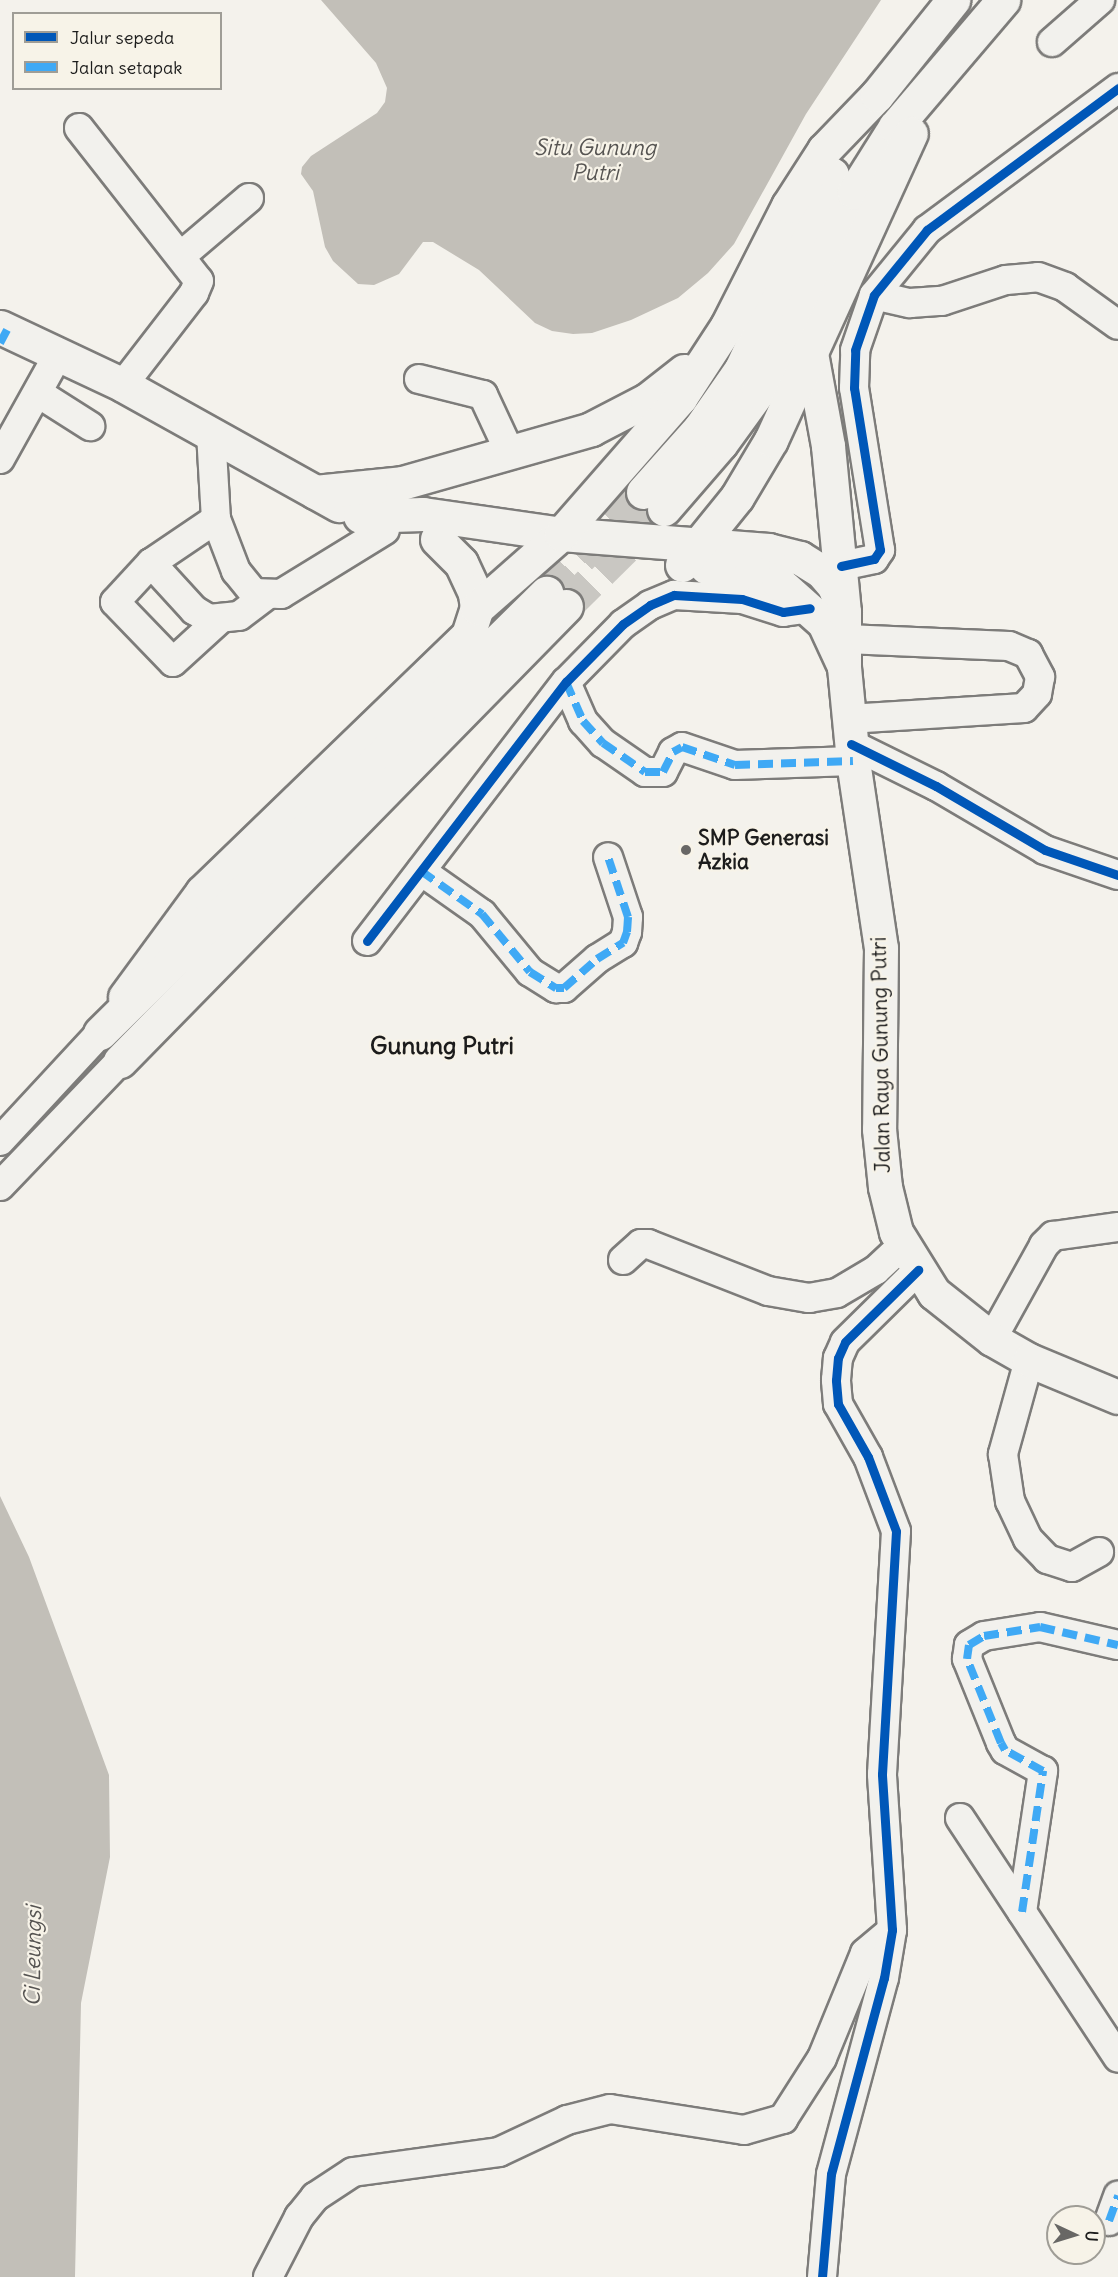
<!DOCTYPE html>
<html>
<head>
<meta charset="utf-8">
<style>
	body { margin:0 }
	#map { position:relative; width:1118px; height:2277px; overflow:hidden; background:#f4f2ec; font-family:Delius,sans-serif }
	div>[style] { position:absolute }
	[style*='--x'] { left:calc(var(--x)*1px); top:calc(var(--y)*1px); width:calc(var(--w)*1px); rotate:calc(var(--a)*1deg) }
	.water>* { inset:0; background:#c2bfb8 }
	.highway-tunnel>* { height:33px; margin-top:-16.5px; transform-origin:0; background:repeating-linear-gradient(90deg,#c9c7c2 0 33px,transparent 0 49px) }
	.roads { filter:drop-shadow(2px 0 #7d7c7a) drop-shadow(-2px 0 #7d7c7a) drop-shadow(0 2px #7d7c7a) drop-shadow(0 -2px #7d7c7a) }
	.minor>* { height:28px; margin:-14px; padding:0 14px; transform-origin:14px; border-radius:14px; background:#f2f1ed }
	.major>* { height:33px; margin:-16.5px; padding:0 16.5px; transform-origin:16.5px; border-radius:16.5px; background:#f2f1ed }
	.highway>* { height:33px; margin:-16.5px; padding:0 16.5px; transform-origin:16.5px; border-radius:16.5px; background:#f2f1ed }
	.quiet>* { height:8px; margin-top:-4px; transform-origin:0; background:repeating-linear-gradient(90deg,#3fa9f5 0 15px,transparent 0 23px) }
	.cycleway>* { height:9px; margin:-4.5px; padding:0 4.5px; transform-origin:4.5px; border-radius:4.5px; background:#0057b8 }
	.dots>* { width:16px; height:16px; translate:-50% -50%; box-sizing:border-box; border:3px solid #f7f3e8; border-radius:50% }
	span { translate:-50% -50%; white-space:nowrap; text-align:center; line-height:1.15; -webkit-text-stroke:4.5px #f7f3e8; paint-order:stroke }
	.poi-label { font-size:21px; color:#1c1c1c; font-weight:700 }
	.left { translate:0 -50%; text-align:left }
	.street-label { font-size:21px; color:#1c1c1c }
	.water-label { font-size:22px; color:#565452; font-style:italic }
	.quarter-label { font-size:24px; color:#1c1c1c; font-weight:700 }
	.legend { position:absolute; left:12px; top:12px; width:210px; height:78px; box-sizing:border-box; background:#f7f3e8; border:2px solid #9f9d96; margin:0; padding:8px 10px; list-style:none; font-size:18px; color:#1c1c1c }
	.legend li { display:flex; align-items:center; gap:12px; height:30px }
	.legend b { width:30px; border:2px solid #9f9d96 }
	.north { position:absolute; left:1046px; top:2205px; width:60px; height:60px; box-sizing:border-box; background:#f7f3e8; border:2px solid #9f9d96; border-radius:50%; rotate:94deg; font-size:16px; font-weight:700; line-height:24px; text-align:center; color:#1c1c1c }
	.north::after { content:''; display:block; margin:auto; width:21px; height:27px; background:#686765; clip-path:polygon(50% 0,100% 100%,50% 72%,0 100%) }
</style>
</head>
<body>
<div id="map">
	<div class="water">
		<div style="clip-path:polygon(321px 0,881px 0,806px 114px,734px 244px,708px 273px,678px 298px,631px 320px,592px 333px,573px 334px,552px 331px,535px 323px,479px 270px,433px 242px,423px 242px,399px 274px,374px 285px,358px 284px,333px 261px,325px 247px,313px 191px,301px 174px,302px 167px,311px 156px,377px 113px,385px 102px,387px 88px,376px 63px)"></div>
		<div style="clip-path:polygon(0 1496px,29px 1557px,109px 1775px,110px 1857px,81px 2003px,75px 2277px,0 2277px)"></div>
	</div>
	<div class="highway-tunnel">
		<div style="--x:546;--y:593;--w:140;--a:-46.2"></div>
		<div style="--x:566;--y:606;--w:138;--a:-44.7"></div>
	</div>
	<div class="roads">
		<div class="minor">
			<div style="--x:1052;--y:42;--w:64;--a:-41.2"></div>
			<div style="--x:79;--y:128;--w:194;--a:51.9"></div>
			<div style="--x:199;--y:281;--w:13;--a:113"></div>
			<div style="--x:194;--y:293;--w:116;--a:127.7"></div>
			<div style="--x:182;--y:255;--w:88;--a:-40.4"></div>
			<div style="--x:874;--y:295;--w:37;--a:13"></div>
			<div style="--x:910;--y:303;--w:32;--a:-4"></div>
			<div style="--x:942;--y:301;--w:67;--a:-18.2"></div>
			<div style="--x:1006;--y:280;--w:32;--a:-5"></div>
			<div style="--x:1038;--y:277;--w:29;--a:20"></div>
			<div style="--x:1065;--y:287;--w:65;--a:35.6"></div>
			<div style="--x:419;--y:379;--w:66;--a:14"></div>
			<div style="--x:483;--y:395;--w:64;--a:65"></div>
			<div style="--x:38;--y:393;--w:62;--a:32.4"></div>
			<div style="--x:211;--y:433;--w:86;--a:86.7"></div>
			<div style="--x:216;--y:519;--w:56;--a:69"></div>
			<div style="--x:236;--y:571;--w:28;--a:51"></div>
			<div style="--x:254;--y:593;--w:27;--a:2"></div>
			<div style="--x:281;--y:594;--w:122;--a:-31.6"></div>
			<div style="--x:0;--y:459;--w:121;--a:-60.9"></div>
			<div style="--x:216;--y:519;--w:78;--a:145.9"></div>
			<div style="--x:151;--y:563;--w:53;--a:132.7"></div>
			<div style="--x:115;--y:602;--w:83;--a:46"></div>
			<div style="--x:173;--y:662;--w:62;--a:-42.4"></div>
			<div style="--x:151;--y:563;--w:64;--a:47.5"></div>
			<div style="--x:194;--y:610;--w:17;--a:31"></div>
			<div style="--x:209;--y:619;--w:30;--a:-6"></div>
			<div style="--x:239;--y:616;--w:34;--a:-37"></div>
			<div style="--x:841;--y:566;--w:34;--a:-12"></div>
			<div style="--x:874;--y:559;--w:11;--a:-56"></div>
			<div style="--x:880;--y:550;--w:164;--a:-99.1"></div>
			<div style="--x:854;--y:388;--w:38;--a:-88"></div>
			<div style="--x:855;--y:350;--w:58;--a:-70.9"></div>
			<div style="--x:874;--y:295;--w:84;--a:-50.8"></div>
			<div style="--x:927;--y:230;--w:238;--a:-36.6"></div>
			<div style="--x:846;--y:639;--w:163;--a:2.5"></div>
			<div style="--x:1009;--y:646;--w:21;--a:23"></div>
			<div style="--x:1028;--y:654;--w:26;--a:62"></div>
			<div style="--x:1040;--y:677;--w:17;--a:100"></div>
			<div style="--x:1037;--y:694;--w:19;--a:133"></div>
			<div style="--x:1024;--y:708;--w:176;--a:176.4"></div>
			<div style="--x:566;--y:682;--w:43;--a:66.4"></div>
			<div style="--x:583;--y:721;--w:30;--a:48"></div>
			<div style="--x:603;--y:743;--w:51;--a:34.6"></div>
			<div style="--x:645;--y:772;--w:18;--a:0"></div>
			<div style="--x:663;--y:772;--w:22;--a:-63"></div>
			<div style="--x:673;--y:752;--w:10;--a:-29"></div>
			<div style="--x:682;--y:747;--w:56;--a:18.8"></div>
			<div style="--x:735;--y:765;--w:118;--a:-1.9"></div>
			<div style="--x:851;--y:744;--w:95;--a:26.3"></div>
			<div style="--x:936;--y:786;--w:126;--a:30.4"></div>
			<div style="--x:1045;--y:850;--w:77;--a:18.9"></div>
			<div style="--x:421;--y:871;--w:75;--a:35.2"></div>
			<div style="--x:482;--y:914;--w:75;--a:50.4"></div>
			<div style="--x:530;--y:972;--w:31;--a:32"></div>
			<div style="--x:556;--y:988;--w:8;--a:0"></div>
			<div style="--x:564;--y:988;--w:44;--a:-41.3"></div>
			<div style="--x:597;--y:959;--w:31;--a:-32"></div>
			<div style="--x:623;--y:943;--w:12;--a:-70"></div>
			<div style="--x:627;--y:932;--w:15;--a:-86"></div>
			<div style="--x:628;--y:917;--w:63;--a:-108.4"></div>
			<div style="--x:367;--y:941;--w:327;--a:-52.5"></div>
			<div style="--x:566;--y:682;--w:81;--a:-45.5"></div>
			<div style="--x:623;--y:624;--w:33;--a:-35"></div>
			<div style="--x:650;--y:605;--w:26;--a:-23"></div>
			<div style="--x:674;--y:595;--w:68;--a:3.4"></div>
			<div style="--x:742;--y:599;--w:43;--a:17.6"></div>
			<div style="--x:783;--y:612;--w:27;--a:-8"></div>
			<div style="--x:0;--y:1141;--w:147;--a:-47.2"></div>
			<div style="--x:0;--y:1186;--w:173;--a:-46.2"></div>
			<div style="--x:623;--y:1260;--w:24;--a:-42"></div>
			<div style="--x:641;--y:1244;--w:7;--a:0"></div>
			<div style="--x:648;--y:1244;--w:129;--a:21.4"></div>
			<div style="--x:768;--y:1291;--w:42;--a:9.7"></div>
			<div style="--x:809;--y:1298;--w:28;--a:-10"></div>
			<div style="--x:837;--y:1293;--w:45;--a:-30.5"></div>
			<div style="--x:876;--y:1270;--w:37;--a:-43"></div>
			<div style="--x:992;--y:1339;--w:107;--a:-61"></div>
			<div style="--x:1044;--y:1245;--w:13;--a:-45"></div>
			<div style="--x:1053;--y:1236;--w:66;--a:-7.9"></div>
			<div style="--x:1029;--y:1360;--w:98;--a:105.5"></div>
			<div style="--x:1003;--y:1454;--w:48;--a:81.5"></div>
			<div style="--x:1010;--y:1501;--w:42;--a:64.7"></div>
			<div style="--x:1028;--y:1539;--w:28;--a:46"></div>
			<div style="--x:1047;--y:1559;--w:26;--a:18"></div>
			<div style="--x:1072;--y:1567;--w:31;--a:-29"></div>
			<div style="--x:960;--y:1818;--w:287;--a:56.6"></div>
			<div style="--x:1022;--y:1912;--w:143;--a:-81.5"></div>
			<div style="--x:1043;--y:1771;--w:43;--a:-151.1"></div>
			<div style="--x:1005;--y:1750;--w:8;--a:-120"></div>
			<div style="--x:1001;--y:1743;--w:91;--a:-112"></div>
			<div style="--x:967;--y:1659;--w:14;--a:-82"></div>
			<div style="--x:969;--y:1645;--w:17;--a:-31"></div>
			<div style="--x:984;--y:1636;--w:57;--a:-9.1"></div>
			<div style="--x:1040;--y:1627;--w:80;--a:13"></div>
			<div style="--x:1109;--y:2221;--w:27;--a:-70"></div>
			<div style="--x:268;--y:2277;--w:68;--a:-62.7"></div>
			<div style="--x:299;--y:2217;--w:26;--a:-51"></div>
			<div style="--x:315;--y:2197;--w:45;--a:-33.3"></div>
			<div style="--x:353;--y:2172;--w:147;--a:-7.8"></div>
			<div style="--x:499;--y:2152;--w:75;--a:-25.2"></div>
			<div style="--x:567;--y:2120;--w:44;--a:-14.3"></div>
			<div style="--x:610;--y:2109;--w:136;--a:8.9"></div>
			<div style="--x:744;--y:2130;--w:41;--a:-15.8"></div>
			<div style="--x:783;--y:2119;--w:72;--a:-57.4"></div>
			<div style="--x:822;--y:2058;--w:113;--a:-67.7"></div>
			<div style="--x:865;--y:1953;--w:35;--a:-40"></div>
			<div style="--x:822;--y:2277;--w:103;--a:-85"></div>
			<div style="--x:831;--y:2174;--w:203;--a:-74.9"></div>
			<div style="--x:884;--y:1978;--w:49;--a:-80.5"></div>
			<div style="--x:892;--y:1930;--w:156;--a:-93.7"></div>
			<div style="--x:882;--y:1774;--w:243;--a:-86.7"></div>
			<div style="--x:896;--y:1531;--w:79;--a:-110.7"></div>
			<div style="--x:868;--y:1457;--w:61;--a:-119.5"></div>
			<div style="--x:838;--y:1404;--w:24;--a:-95"></div>
			<div style="--x:836;--y:1380;--w:22;--a:-85"></div>
			<div style="--x:838;--y:1358;--w:17;--a:-66"></div>
			<div style="--x:845;--y:1342;--w:103;--a:-44.6"></div>
		</div>
		<div class="major">
			<div style="--x:0;--y:327;--w:136;--a:25.2"></div>
			<div style="--x:123;--y:385;--w:247;--a:29.1"></div>
			<div style="--x:360;--y:516;--w:63;--a:-1.8"></div>
			<div style="--x:423;--y:514;--w:139;--a:8.2"></div>
			<div style="--x:561;--y:534;--w:208;--a:4.4"></div>
			<div style="--x:768;--y:550;--w:33;--a:14"></div>
			<div style="--x:800;--y:558;--w:25;--a:32"></div>
			<div style="--x:821;--y:571;--w:20;--a:49"></div>
			<div style="--x:834;--y:586;--w:28;--a:69"></div>
			<div style="--x:844;--y:612;--w:55;--a:90"></div>
			<div style="--x:844;--y:667;--w:94;--a:84.5"></div>
			<div style="--x:853;--y:761;--w:189;--a:81.5"></div>
			<div style="--x:881;--y:948;--w:181;--a:90.6"></div>
			<div style="--x:879;--y:1129;--w:58;--a:84.1"></div>
			<div style="--x:885;--y:1187;--w:46;--a:76.3"></div>
			<div style="--x:896;--y:1232;--w:72;--a:58.1"></div>
			<div style="--x:934;--y:1293;--w:74;--a:38.4"></div>
			<div style="--x:992;--y:1339;--w:43;--a:29.6"></div>
			<div style="--x:1029;--y:1360;--w:96;--a:22.6"></div>
			<div style="--x:706;--y:567;--w:45;--a:6.3"></div>
			<div style="--x:751;--y:572;--w:29;--a:20"></div>
			<div style="--x:778;--y:582;--w:62;--a:41.7"></div>
			<div style="--x:824;--y:623;--w:43;--a:65.2"></div>
			<div style="--x:125;--y:997;--w:130;--a:-53.7"></div>
			<div style="--x:202;--y:892;--w:370;--a:-44"></div>
			<div style="--x:468;--y:635;--w:28;--a:-72"></div>
			<div style="--x:477;--y:608;--w:15;--a:-98"></div>
			<div style="--x:475;--y:593;--w:33;--a:-115"></div>
			<div style="--x:461;--y:563;--w:34;--a:-135"></div>
		</div>
		<div class="highway">
			<div style="--x:811;--y:353;--w:95;--a:79.6"></div>
			<div style="--x:828;--y:446;--w:167;--a:84.5"></div>
			<div style="--x:315;--y:492;--w:87;--a:-5.9"></div>
			<div style="--x:402;--y:483;--w:197;--a:-15.9"></div>
			<div style="--x:591;--y:429;--w:63;--a:-27.4"></div>
			<div style="--x:647;--y:400;--w:47;--a:-38.1"></div>
			<div style="--x:643;--y:492;--w:86;--a:-48.3"></div>
			<div style="--x:700;--y:428;--w:72;--a:-55.2"></div>
			<div style="--x:741;--y:369;--w:215;--a:-65"></div>
			<div style="--x:664;--y:509;--w:87;--a:-49.2"></div>
			<div style="--x:721;--y:443;--w:63;--a:-54"></div>
			<div style="--x:758;--y:392;--w:73;--a:-60.3"></div>
			<div style="--x:794;--y:329;--w:150;--a:-66.3"></div>
			<div style="--x:854;--y:192;--w:77;--a:-57.8"></div>
			<div style="--x:895;--y:127;--w:167;--a:-49.6"></div>
			<div style="--x:682;--y:565;--w:87;--a:-51"></div>
			<div style="--x:737;--y:497;--w:66;--a:-59.2"></div>
			<div style="--x:771;--y:440;--w:337;--a:-65.5"></div>
			<div style="--x:477;--y:608;--w:112;--a:-41.4"></div>
			<div style="--x:561;--y:534;--w:181;--a:-48.8"></div>
			<div style="--x:680;--y:398;--w:86;--a:-56.9"></div>
			<div style="--x:727;--y:326;--w:135;--a:-63.1"></div>
			<div style="--x:788;--y:206;--w:67;--a:-57.3"></div>
			<div style="--x:824;--y:150;--w:76;--a:-46.1"></div>
			<div style="--x:877;--y:95;--w:122;--a:-51.3"></div>
			<div style="--x:100;--y:1033;--w:627;--a:-44.61"></div>
			<div style="--x:120;--y:1061;--w:637;--a:-45.57"></div>
		</div>
	</div>
	<div class="quiet">
		<div style="--x:0;--y:343;--w:15;--a:-62"></div>
		<div style="--x:566;--y:682;--w:43;--a:66.4"></div>
		<div style="--x:583;--y:721;--w:30;--a:48"></div>
		<div style="--x:603;--y:743;--w:51;--a:34.6"></div>
		<div style="--x:645;--y:772;--w:18;--a:0"></div>
		<div style="--x:663;--y:772;--w:22;--a:-63"></div>
		<div style="--x:673;--y:752;--w:10;--a:-29"></div>
		<div style="--x:682;--y:747;--w:56;--a:18.8"></div>
		<div style="--x:735;--y:765;--w:118;--a:-1.9"></div>
		<div style="--x:421;--y:871;--w:75;--a:35.2"></div>
		<div style="--x:482;--y:914;--w:75;--a:50.4"></div>
		<div style="--x:530;--y:972;--w:31;--a:32"></div>
		<div style="--x:556;--y:988;--w:8;--a:0"></div>
		<div style="--x:564;--y:988;--w:44;--a:-41.3"></div>
		<div style="--x:597;--y:959;--w:31;--a:-32"></div>
		<div style="--x:623;--y:943;--w:12;--a:-70"></div>
		<div style="--x:627;--y:932;--w:15;--a:-86"></div>
		<div style="--x:628;--y:917;--w:63;--a:-108.4"></div>
		<div style="--x:1022;--y:1912;--w:143;--a:-81.5"></div>
		<div style="--x:1043;--y:1771;--w:43;--a:-151.1"></div>
		<div style="--x:1005;--y:1750;--w:8;--a:-120"></div>
		<div style="--x:1001;--y:1743;--w:91;--a:-112"></div>
		<div style="--x:967;--y:1659;--w:14;--a:-82"></div>
		<div style="--x:969;--y:1645;--w:17;--a:-31"></div>
		<div style="--x:984;--y:1636;--w:57;--a:-9.1"></div>
		<div style="--x:1040;--y:1627;--w:80;--a:13"></div>
		<div style="--x:1109;--y:2221;--w:27;--a:-70"></div>
	</div>
	<div class="cycleway">
		<div style="--x:841;--y:566;--w:34;--a:-12"></div>
		<div style="--x:874;--y:559;--w:11;--a:-56"></div>
		<div style="--x:880;--y:550;--w:164;--a:-99.1"></div>
		<div style="--x:854;--y:388;--w:38;--a:-88"></div>
		<div style="--x:855;--y:350;--w:58;--a:-70.9"></div>
		<div style="--x:874;--y:295;--w:84;--a:-50.8"></div>
		<div style="--x:927;--y:230;--w:238;--a:-36.6"></div>
		<div style="--x:851;--y:744;--w:95;--a:26.3"></div>
		<div style="--x:936;--y:786;--w:126;--a:30.4"></div>
		<div style="--x:1045;--y:850;--w:77;--a:18.9"></div>
		<div style="--x:367;--y:941;--w:327;--a:-52.5"></div>
		<div style="--x:566;--y:682;--w:81;--a:-45.5"></div>
		<div style="--x:623;--y:624;--w:33;--a:-35"></div>
		<div style="--x:650;--y:605;--w:26;--a:-23"></div>
		<div style="--x:674;--y:595;--w:68;--a:3.4"></div>
		<div style="--x:742;--y:599;--w:43;--a:17.6"></div>
		<div style="--x:783;--y:612;--w:27;--a:-8"></div>
		<div style="--x:822;--y:2277;--w:103;--a:-85"></div>
		<div style="--x:831;--y:2174;--w:203;--a:-74.9"></div>
		<div style="--x:884;--y:1978;--w:49;--a:-80.5"></div>
		<div style="--x:892;--y:1930;--w:156;--a:-93.7"></div>
		<div style="--x:882;--y:1774;--w:243;--a:-86.7"></div>
		<div style="--x:896;--y:1531;--w:79;--a:-110.7"></div>
		<div style="--x:868;--y:1457;--w:61;--a:-119.5"></div>
		<div style="--x:838;--y:1404;--w:24;--a:-95"></div>
		<div style="--x:836;--y:1380;--w:22;--a:-85"></div>
		<div style="--x:838;--y:1358;--w:17;--a:-66"></div>
		<div style="--x:845;--y:1342;--w:103;--a:-44.6"></div>
	</div>
	<div class="dots">
		<div style="left:686px;top:850px;background:#686765"></div>
	</div>
	<div class="poi-label">
		<span class="left" style="left:698px;top:850px">SMP Generasi<br>Azkia</span>
	</div>
	<div class="street-label">
		<span style="left:881px;top:1055px;rotate:-91deg">Jalan Raya Gunung Putri</span>
	</div>
	<div class="water-label">
		<span style="left:595px;top:160px">Situ Gunung<br>Putri</span>
		<span style="left:33px;top:1956px;rotate:-89deg">Ci Leungsi</span>
	</div>
	<div class="quarter-label">
		<span style="left:442px;top:1046px">Gunung Putri</span>
	</div>
	<ul class="legend">
	<li><b style="height:8px;background:#0057b8"></b>Jalur sepeda</li>
	<li><b style="height:8px;background:#3fa9f5"></b>Jalan setapak</li>
	</ul>
	<div class="north">U</div>
</div>
</body>
</html>
